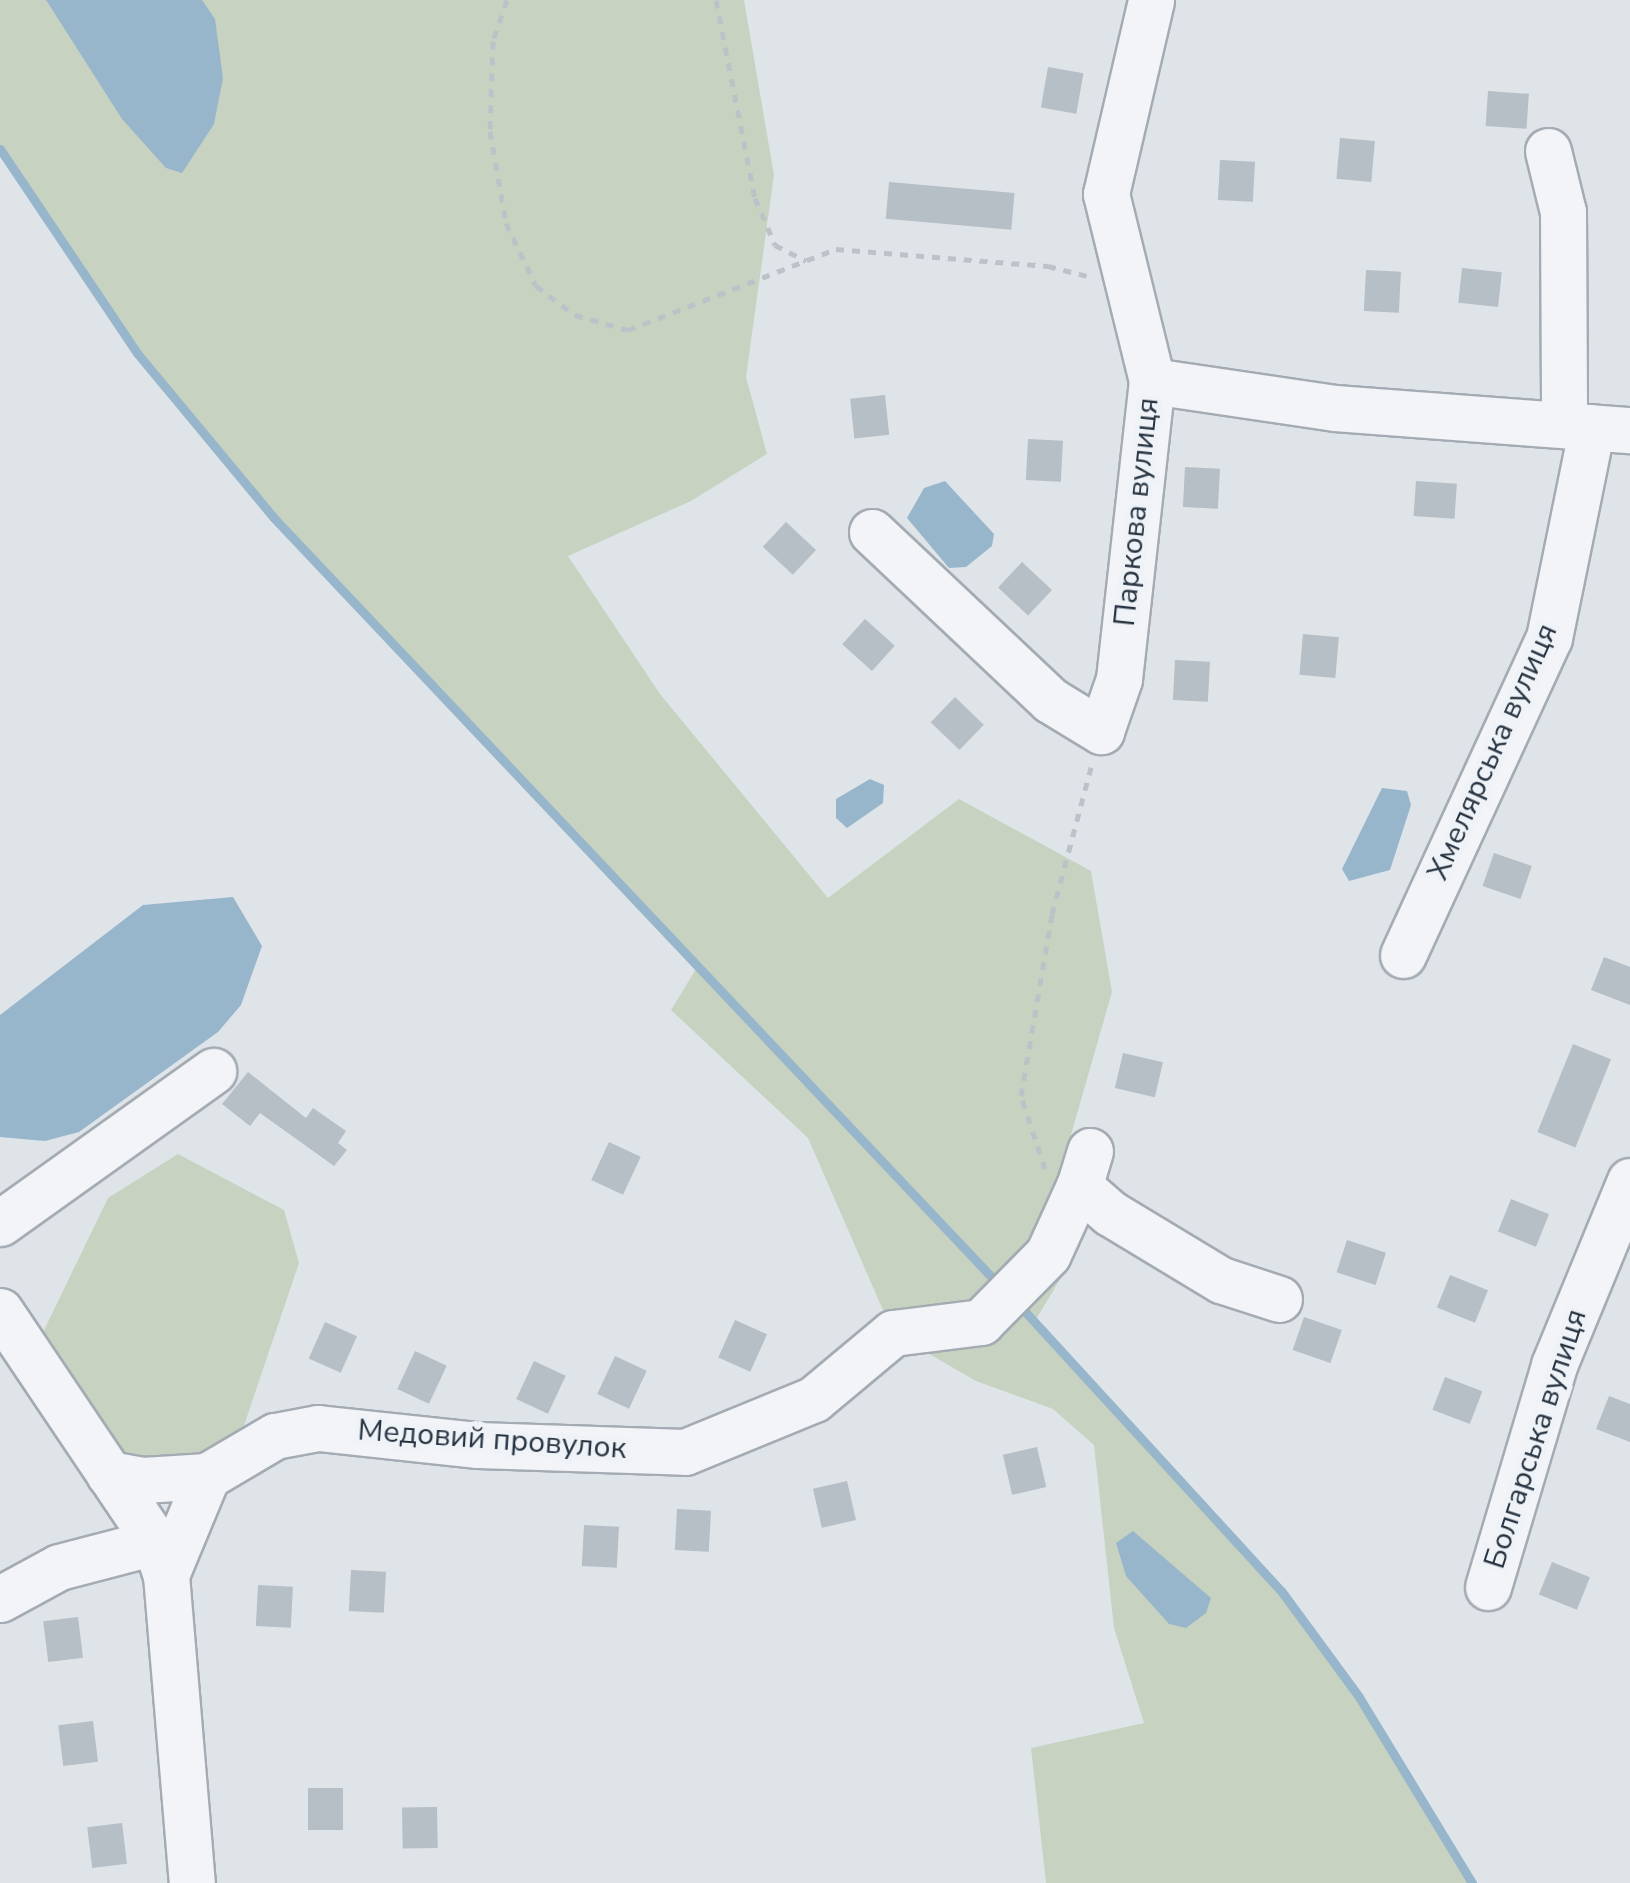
<!DOCTYPE html>
<html>
<head>
<meta charset="utf-8">
<style>
	body { margin:0 }
	#map { position:relative; width:1630px; height:1883px; overflow:hidden; background:#dfe4e9; font-family:"Nunito Sans",sans-serif }
	div>[style] { position:absolute }
	[style*='--x'] { left:calc(var(--x)*1px); top:calc(var(--y)*1px); width:calc(var(--w)*1px); rotate:calc(var(--a)*1deg) }
	.green>* { inset:0; background:#c7d3c0 }
	.water>* { inset:0; background:#98b6cb }
	.stream>* { height:9px; margin:-4.5px; padding:0 4.5px; transform-origin:4.5px; border-radius:4.5px; background:#98b6cb }
	.building>* { inset:0; background:#b6bec6; transform-origin:0 0 }
	.path>* { height:5px; margin-top:-2.5px; transform-origin:0; background:repeating-linear-gradient(90deg,#bdc2c8 0 8px,transparent 0 16px) }
	.roads { filter:drop-shadow(2px 0 #a4abb3) drop-shadow(-2px 0 #a4abb3) drop-shadow(0 2px #a4abb3) drop-shadow(0 -2px #a4abb3) }
	.minor>* { height:45px; margin:-22.5px; padding:0 22.5px; transform-origin:22.5px; border-radius:22.5px; background:#f2f4f7 }
	span { translate:-50% -50%; white-space:nowrap; text-align:center; line-height:1.15; -webkit-text-stroke:10px #eff3f7; paint-order:stroke }
	.street-label { font-size:30px; color:#273341 }
</style>
</head>
<body>
<div id="map">
	<div class="green">
		<div style="clip-path:polygon(0 0,744px 0,774px 175px,746px 377px,767px 454px,691px 501px,568px 556px,660px 694px,828px 898px,959px 799px,1091px 871px,1112px 992px,1071px 1135px,1090px 1151px,1068px 1218px,1080px 1246px,1035px 1321px,1282px 1592px,1359px 1697px,1472px 1883px,1046px 1883px,1031px 1748px,1144px 1723px,1114px 1628px,1094px 1445px,1053px 1409px,976px 1381px,893px 1333px,808px 1138px,671px 1010px,696px 969px,274px 518px,137px 353px,0 149px)"></div>
		<div style="clip-path:polygon(178px 1154px,284px 1210px,299px 1263px,232px 1461px,143px 1480px,31px 1357px,108px 1198px)"></div>
	</div>
	<div class="water">
		<div style="clip-path:polygon(46px 0,202px 0,215px 19px,223px 78px,214px 124px,182px 173px,166px 168px,122px 119px)"></div>
		<div style="clip-path:polygon(945px 481px,994px 534px,992px 546px,966px 567px,949px 568px,907px 518px,924px 488px)"></div>
		<div style="clip-path:polygon(870px 779px,884px 785px,883px 803px,847px 828px,836px 818px,836px 799px)"></div>
		<div style="clip-path:polygon(1382px 788px,1407px 791px,1411px 805px,1390px 870px,1349px 881px,1342px 869px)"></div>
		<div style="clip-path:polygon(233px 897px,262px 946px,241px 1005px,218px 1032px,79px 1132px,45px 1141px,0 1137px,0 1015px,143px 905px)"></div>
		<div style="clip-path:polygon(1133px 1531px,1211px 1598px,1206px 1613px,1186px 1628px,1169px 1624px,1126px 1576px,1116px 1543px)"></div>
	</div>
	<div class="stream">
		<div style="--x:0;--y:149;--w:246;--a:56.1"></div>
		<div style="--x:137;--y:353;--w:214;--a:50.3"></div>
		<div style="--x:274;--y:518;--w:1058;--a:46.61"></div>
		<div style="--x:1019;--y:1305;--w:389;--a:47.5"></div>
		<div style="--x:1282;--y:1592;--w:130;--a:53.7"></div>
		<div style="--x:1359;--y:1697;--w:218;--a:58.7"></div>
	</div>
	<div class="building">
		<div style="left:1048px;top:67px;width:36px;height:41px;rotate:10deg"></div>
		<div style="left:1488px;top:91px;width:41px;height:35px;rotate:4deg"></div>
		<div style="left:1340px;top:138px;width:35px;height:41px;rotate:5deg"></div>
		<div style="left:1220px;top:160px;width:35px;height:40px;rotate:3deg"></div>
		<div style="left:889px;top:182px;width:126px;height:37px;rotate:5deg"></div>
		<div style="left:1462px;top:268px;width:40px;height:35px;rotate:6deg"></div>
		<div style="left:1366px;top:270px;width:35px;height:41px;rotate:3deg"></div>
		<div style="left:885px;top:395px;width:40px;height:35px;rotate:84deg"></div>
		<div style="left:1028px;top:439px;width:35px;height:41px;rotate:3deg"></div>
		<div style="left:1185px;top:467px;width:35px;height:40px;rotate:3deg"></div>
		<div style="left:1416px;top:481px;width:41px;height:35px;rotate:4deg"></div>
		<div style="left:786px;top:522px;width:41px;height:34px;rotate:43deg"></div>
		<div style="left:1022px;top:562px;width:41px;height:35px;rotate:43deg"></div>
		<div style="left:865px;top:619px;width:40px;height:34px;rotate:42deg"></div>
		<div style="left:1303px;top:634px;width:36px;height:41px;rotate:5deg"></div>
		<div style="left:1175px;top:660px;width:35px;height:40px;rotate:3deg"></div>
		<div style="left:955px;top:697px;width:40px;height:35px;rotate:44deg"></div>
		<div style="left:1494px;top:853px;width:40px;height:35px;rotate:19deg"></div>
		<div style="clip-path:polygon(1604px 957px,1630px 967px,1630px 1005px,1591px 990px)"></div>
		<div style="left:1573px;top:1044px;width:41px;height:95px;rotate:22deg"></div>
		<div style="left:1123px;top:1053px;width:41px;height:36px;rotate:13deg"></div>
		<div style="clip-path:polygon(248px 1072px,306px 1118px,313px 1108px,346px 1131px,338px 1143px,347px 1150px,334px 1166px,260px 1113px,250px 1126px,222px 1104px)"></div>
		<div style="left:609px;top:1142px;width:35px;height:42px;rotate:25deg"></div>
		<div style="left:1511px;top:1199px;width:41px;height:35px;rotate:22deg"></div>
		<div style="left:1347px;top:1240px;width:41px;height:34px;rotate:18deg"></div>
		<div style="left:1450px;top:1275px;width:41px;height:35px;rotate:22deg"></div>
		<div style="left:1304px;top:1317px;width:40px;height:35px;rotate:19deg"></div>
		<div style="left:735px;top:1320px;width:35px;height:41px;rotate:24deg"></div>
		<div style="left:325px;top:1322px;width:35px;height:40px;rotate:24deg"></div>
		<div style="left:415px;top:1351px;width:35px;height:42px;rotate:25deg"></div>
		<div style="left:615px;top:1356px;width:35px;height:42px;rotate:25deg"></div>
		<div style="left:534px;top:1361px;width:35px;height:42px;rotate:25deg"></div>
		<div style="left:1445px;top:1377px;width:40px;height:35px;rotate:21deg"></div>
		<div style="clip-path:polygon(1609px 1396px,1630px 1404px,1630px 1442px,1596px 1429px)"></div>
		<div style="left:1037px;top:1447px;width:41px;height:35px;rotate:77deg"></div>
		<div style="left:847px;top:1481px;width:40px;height:35px;rotate:77deg"></div>
		<div style="left:677px;top:1509px;width:34px;height:41px;rotate:3deg"></div>
		<div style="left:584px;top:1525px;width:35px;height:41px;rotate:3deg"></div>
		<div style="left:1552px;top:1562px;width:41px;height:35px;rotate:22deg"></div>
		<div style="left:351px;top:1570px;width:35px;height:41px;rotate:3deg"></div>
		<div style="left:258px;top:1585px;width:35px;height:41px;rotate:3deg"></div>
		<div style="left:78px;top:1617px;width:41px;height:35px;rotate:83deg"></div>
		<div style="left:93px;top:1721px;width:41px;height:35px;rotate:83deg"></div>
		<div style="left:308px;top:1788px;width:35px;height:42px"></div>
		<div style="left:437px;top:1807px;width:41px;height:35px;rotate:89deg"></div>
		<div style="left:122px;top:1823px;width:41px;height:35px;rotate:83deg"></div>
	</div>
	<div class="path">
		<div style="--x:507;--y:0;--w:43;--a:108.9"></div>
		<div style="--x:493;--y:41;--w:90;--a:91.9"></div>
		<div style="--x:490;--y:131;--w:93;--a:80.1"></div>
		<div style="--x:506;--y:223;--w:70;--a:64.5"></div>
		<div style="--x:536;--y:286;--w:49;--a:36.6"></div>
		<div style="--x:575;--y:315;--w:55;--a:15.8"></div>
		<div style="--x:628;--y:330;--w:223;--a:-21.3"></div>
		<div style="--x:836;--y:249;--w:213;--a:4.6"></div>
		<div style="--x:1048;--y:266;--w:40;--a:14.4"></div>
		<div style="--x:716;--y:0;--w:202;--a:78.9"></div>
		<div style="--x:755;--y:198;--w:51;--a:66.9"></div>
		<div style="--x:775;--y:245;--w:35;--a:27"></div>
		<div style="--x:1045;--y:1169;--w:77;--a:-108.2"></div>
		<div style="--x:1021;--y:1096;--w:185;--a:-80.3"></div>
		<div style="--x:1052;--y:914;--w:152;--a:-75.1"></div>
	</div>
	<div class="roads">
		<div class="minor">
			<div style="--x:1548;--y:151;--w:63;--a:76.2"></div>
			<div style="--x:1563;--y:212;--w:213;--a:89.7"></div>
			<div style="--x:1152;--y:381;--w:185;--a:8.4"></div>
			<div style="--x:1335;--y:408;--w:296;--a:4.3"></div>
			<div style="--x:872;--y:532;--w:245;--a:43.3"></div>
			<div style="--x:1050;--y:700;--w:60;--a:31.3"></div>
			<div style="--x:1101;--y:731;--w:55;--a:-70.9"></div>
			<div style="--x:1119;--y:679;--w:300;--a:-83.7"></div>
			<div style="--x:1152;--y:381;--w:193;--a:-103.8"></div>
			<div style="--x:1106;--y:194;--w:199;--a:-76.9"></div>
			<div style="--x:1403;--y:955;--w:349;--a:-65.3"></div>
			<div style="--x:1549;--y:638;--w:215;--a:-78.5"></div>
			<div style="--x:1090;--y:1151;--w:37;--a:107"></div>
			<div style="--x:1079;--y:1186;--w:41;--a:41.1"></div>
			<div style="--x:1110;--y:1213;--w:130;--a:31.1"></div>
			<div style="--x:1221;--y:1280;--w:61;--a:18.1"></div>
			<div style="--x:0;--y:1223;--w:262;--a:-35.5"></div>
			<div style="--x:0;--y:1311;--w:278;--a:56.1"></div>
			<div style="--x:155;--y:1542;--w:35;--a:72"></div>
			<div style="--x:166;--y:1575;--w:309;--a:85.2"></div>
			<div style="--x:109;--y:1474;--w:35;--a:10"></div>
			<div style="--x:143;--y:1480;--w:64;--a:-3.6"></div>
			<div style="--x:207;--y:1476;--w:79;--a:-30.5"></div>
			<div style="--x:275;--y:1436;--w:44;--a:-10.5"></div>
			<div style="--x:318;--y:1428;--w:161;--a:6.1"></div>
			<div style="--x:478;--y:1445;--w:207;--a:1.9"></div>
			<div style="--x:685;--y:1452;--w:139;--a:-22.3"></div>
			<div style="--x:814;--y:1399;--w:103;--a:-39.9"></div>
			<div style="--x:893;--y:1333;--w:89;--a:-7.1"></div>
			<div style="--x:981;--y:1322;--w:95;--a:-45.4"></div>
			<div style="--x:1048;--y:1254;--w:75;--a:-65.5"></div>
			<div style="--x:166;--y:1575;--w:107;--a:-67.5"></div>
			<div style="--x:1488;--y:1587;--w:232;--a:-73.4"></div>
			<div style="--x:1554;--y:1365;--w:199;--a:-67.6"></div>
			<div style="--x:0;--y:1599;--w:67;--a:-28.5"></div>
			<div style="--x:59;--y:1567;--w:99;--a:-14.6"></div>
		</div>
	</div>
	<div class="street-label">
		<span style="left:1137px;top:512px;rotate:-84deg">Паркова вулиця</span>
		<span style="left:1493px;top:752px;rotate:-66deg">Хмелярська вулиця</span>
		<span style="left:1536px;top:1439px;rotate:-72deg">Болгарська вулиця</span>
		<span style="left:492px;top:1440px;rotate:4deg">Медовий провулок</span>
	</div>
</div>
</body>
</html>
